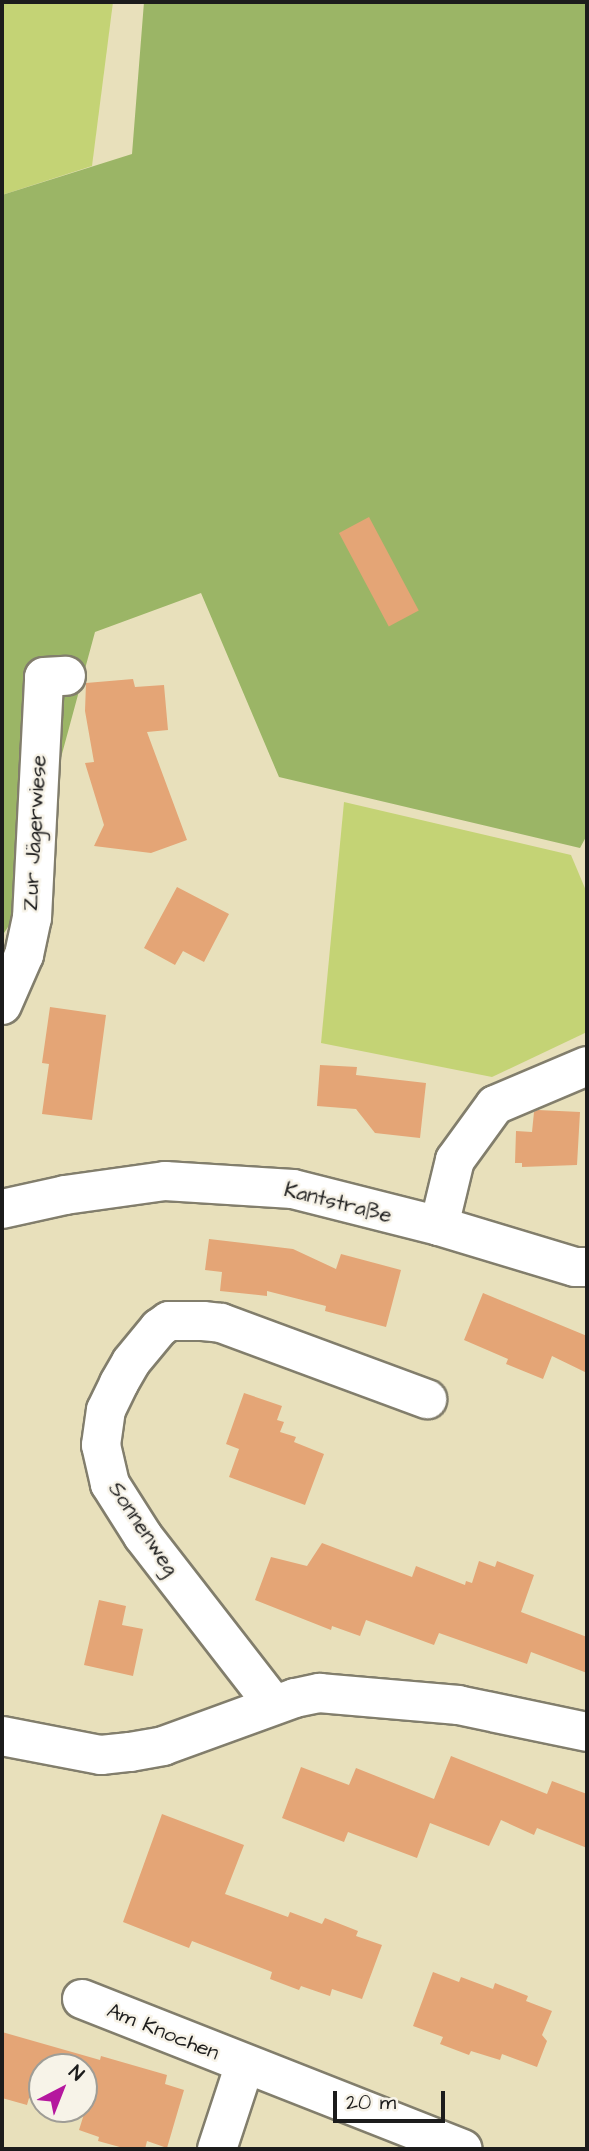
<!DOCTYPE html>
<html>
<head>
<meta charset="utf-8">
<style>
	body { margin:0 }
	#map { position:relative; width:589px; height:2151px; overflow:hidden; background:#e8e0bb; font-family:"Architects Daughter",sans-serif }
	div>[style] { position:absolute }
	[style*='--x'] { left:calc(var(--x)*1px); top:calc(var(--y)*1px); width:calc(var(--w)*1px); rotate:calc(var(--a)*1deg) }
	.green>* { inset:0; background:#c4d375 }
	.forest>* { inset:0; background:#9bb566 }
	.building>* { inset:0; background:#e4a576; transform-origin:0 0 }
	.roads { filter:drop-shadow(2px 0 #827e6c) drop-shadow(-2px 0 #827e6c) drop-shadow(0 2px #827e6c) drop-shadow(0 -2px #827e6c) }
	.minor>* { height:38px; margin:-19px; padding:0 19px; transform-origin:19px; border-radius:19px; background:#fff }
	span { translate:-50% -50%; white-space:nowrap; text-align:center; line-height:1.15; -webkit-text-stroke:5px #f7f3e8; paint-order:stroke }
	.street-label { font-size:21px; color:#1c1c1c }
	.frame { position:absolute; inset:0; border:4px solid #1c1c1c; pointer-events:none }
	.north { position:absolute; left:28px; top:2053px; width:70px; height:70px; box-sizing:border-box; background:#f7f3e8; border:2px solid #9f9d96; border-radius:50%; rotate:42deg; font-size:19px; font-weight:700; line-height:28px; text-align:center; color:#1c1c1c }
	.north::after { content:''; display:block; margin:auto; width:24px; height:32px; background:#b5179e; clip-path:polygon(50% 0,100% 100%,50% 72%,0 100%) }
	.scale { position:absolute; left:333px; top:2091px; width:112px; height:32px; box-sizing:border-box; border:4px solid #1c1c1c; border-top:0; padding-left:9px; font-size:21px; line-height:24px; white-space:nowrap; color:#1c1c1c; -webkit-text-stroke:5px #f7f3e8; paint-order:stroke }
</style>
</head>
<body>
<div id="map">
	<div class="green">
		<div style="clip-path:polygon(2px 2px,113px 2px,92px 166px,2px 195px)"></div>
		<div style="clip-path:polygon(344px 802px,571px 855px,587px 893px,587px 1032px,492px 1077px,321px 1043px)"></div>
	</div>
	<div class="forest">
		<div style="clip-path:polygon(144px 2px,587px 2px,587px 835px,580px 848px,279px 777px,201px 593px,95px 632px,20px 909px,2px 936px,2px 195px,132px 154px)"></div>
	</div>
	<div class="building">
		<div style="left:369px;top:517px;width:106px;height:34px;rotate:62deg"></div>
		<div style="clip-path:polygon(133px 679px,135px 687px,164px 685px,168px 730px,147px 732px,187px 840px,151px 853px,94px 846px,104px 825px,85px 763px,94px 762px,85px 711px,86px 683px)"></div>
		<div style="clip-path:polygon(177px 887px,229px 914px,204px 962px,183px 951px,175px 965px,144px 948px)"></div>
		<div style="clip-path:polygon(50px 1007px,106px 1015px,92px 1120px,42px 1114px,49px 1064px,42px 1063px)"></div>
		<div style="clip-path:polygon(320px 1065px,357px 1067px,356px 1075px,426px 1083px,420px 1138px,375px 1133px,356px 1109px,317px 1106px)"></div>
		<div style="clip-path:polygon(538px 1110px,580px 1112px,577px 1165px,522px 1167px,522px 1163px,515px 1163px,516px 1131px,532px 1132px,534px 1112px)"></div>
		<div style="clip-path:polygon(209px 1239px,293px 1249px,336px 1269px,341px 1254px,401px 1270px,386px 1327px,325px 1311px,326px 1306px,267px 1291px,267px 1296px,220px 1291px,222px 1272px,205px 1270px)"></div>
		<div style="clip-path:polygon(483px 1293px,587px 1336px,587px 1373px,552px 1356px,543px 1379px,506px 1364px,508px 1359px,464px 1340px)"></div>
		<div style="clip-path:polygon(244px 1393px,282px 1406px,277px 1420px,284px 1422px,280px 1432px,296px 1437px,294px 1442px,324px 1454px,305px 1505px,229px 1477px,239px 1449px,226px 1444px)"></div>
		<div style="clip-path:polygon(322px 1543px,412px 1577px,416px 1566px,465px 1585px,466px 1581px,472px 1583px,479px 1561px,495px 1567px,497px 1561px,534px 1575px,521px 1612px,587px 1637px,587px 1673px,531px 1652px,527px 1664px,439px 1633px,434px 1645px,366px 1620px,360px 1636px,332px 1626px,331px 1630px,255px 1600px,271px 1557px,307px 1566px)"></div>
		<div style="clip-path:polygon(99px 1600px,126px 1606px,122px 1625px,143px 1629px,133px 1676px,84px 1665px)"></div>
		<div style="clip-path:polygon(451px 1756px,547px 1794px,552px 1781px,587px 1794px,587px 1848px,537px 1828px,534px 1835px,501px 1820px,489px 1846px,430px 1823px,417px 1858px,348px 1832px,344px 1842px,282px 1818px,301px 1767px,349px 1785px,356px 1768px,434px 1799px)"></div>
		<div style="clip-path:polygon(162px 1814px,244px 1845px,225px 1894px,288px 1917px,290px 1912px,322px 1924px,325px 1918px,358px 1931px,356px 1936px,382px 1945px,362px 1999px,332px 1989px,330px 1996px,301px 1986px,299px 1990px,270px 1979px,272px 1972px,192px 1941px,189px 1948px,123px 1922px)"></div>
		<div style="clip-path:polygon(433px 1972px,459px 1982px,461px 1977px,493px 1989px,495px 1983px,528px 1996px,526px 2001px,552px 2011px,542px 2035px,547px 2041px,537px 2067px,502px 2054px,500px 2060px,471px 2051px,469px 2055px,440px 2044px,443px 2037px,413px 2026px)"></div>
		<div style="clip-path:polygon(2px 2032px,100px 2060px,101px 2056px,167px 2075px,165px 2084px,184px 2090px,167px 2148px,147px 2141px,145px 2149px,127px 2149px,98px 2141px,99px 2137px,79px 2130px,84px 2114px,66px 2109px,84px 2109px,84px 2067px,42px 2067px,42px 2102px,29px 2098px,27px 2105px,2px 2098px)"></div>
	</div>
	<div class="roads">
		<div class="minor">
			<div style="--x:2;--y:1005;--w:55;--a:-66.3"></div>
			<div style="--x:24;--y:955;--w:38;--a:-78"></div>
			<div style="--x:32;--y:918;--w:241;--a:-87.1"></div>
			<div style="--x:44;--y:677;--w:22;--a:-3"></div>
			<div style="--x:2;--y:1209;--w:65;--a:-12.5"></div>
			<div style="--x:65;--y:1195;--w:101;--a:-8"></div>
			<div style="--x:165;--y:1181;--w:128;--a:3.6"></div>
			<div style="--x:293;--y:1189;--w:151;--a:14.2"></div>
			<div style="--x:439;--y:1226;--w:142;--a:16.8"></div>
			<div style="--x:575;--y:1267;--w:12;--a:0"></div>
			<div style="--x:439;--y:1226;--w:68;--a:-76.4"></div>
			<div style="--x:455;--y:1160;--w:68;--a:-54"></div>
			<div style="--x:495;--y:1105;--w:100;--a:-23"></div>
			<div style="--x:274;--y:1705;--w:214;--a:-127.8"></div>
			<div style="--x:143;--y:1536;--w:62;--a:-122.4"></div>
			<div style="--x:110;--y:1484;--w:40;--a:-103"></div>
			<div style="--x:101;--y:1445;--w:35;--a:-82"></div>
			<div style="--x:106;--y:1410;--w:30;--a:-64"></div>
			<div style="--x:119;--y:1383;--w:24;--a:-60"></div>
			<div style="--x:131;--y:1362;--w:44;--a:-50.5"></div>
			<div style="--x:159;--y:1328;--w:12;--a:-35"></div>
			<div style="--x:169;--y:1321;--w:34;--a:0"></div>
			<div style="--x:203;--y:1321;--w:18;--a:6"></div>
			<div style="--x:221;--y:1323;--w:220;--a:20.3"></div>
			<div style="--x:2;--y:1736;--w:101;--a:10.9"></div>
			<div style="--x:101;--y:1755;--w:29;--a:-6"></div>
			<div style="--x:130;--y:1752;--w:34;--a:-10"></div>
			<div style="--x:163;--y:1746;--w:140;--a:-20"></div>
			<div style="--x:295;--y:1698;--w:25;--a:-12"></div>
			<div style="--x:319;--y:1693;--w:140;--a:4.9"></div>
			<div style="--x:458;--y:1705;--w:132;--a:11.8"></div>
			<div style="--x:82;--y:1999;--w:409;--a:21.5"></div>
			<div style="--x:217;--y:2149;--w:89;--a:-71.8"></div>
		</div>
	</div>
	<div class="street-label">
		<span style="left:35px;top:833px;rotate:-87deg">Zur Jägerwiese</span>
		<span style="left:338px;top:1203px;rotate:14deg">Kantstraße</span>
		<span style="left:143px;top:1529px;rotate:56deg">Sonnenweg</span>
		<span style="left:163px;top:2032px;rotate:22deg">Am Knochen</span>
	</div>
	<div class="frame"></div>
	<div class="north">N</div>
	<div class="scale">20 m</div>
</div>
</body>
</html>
